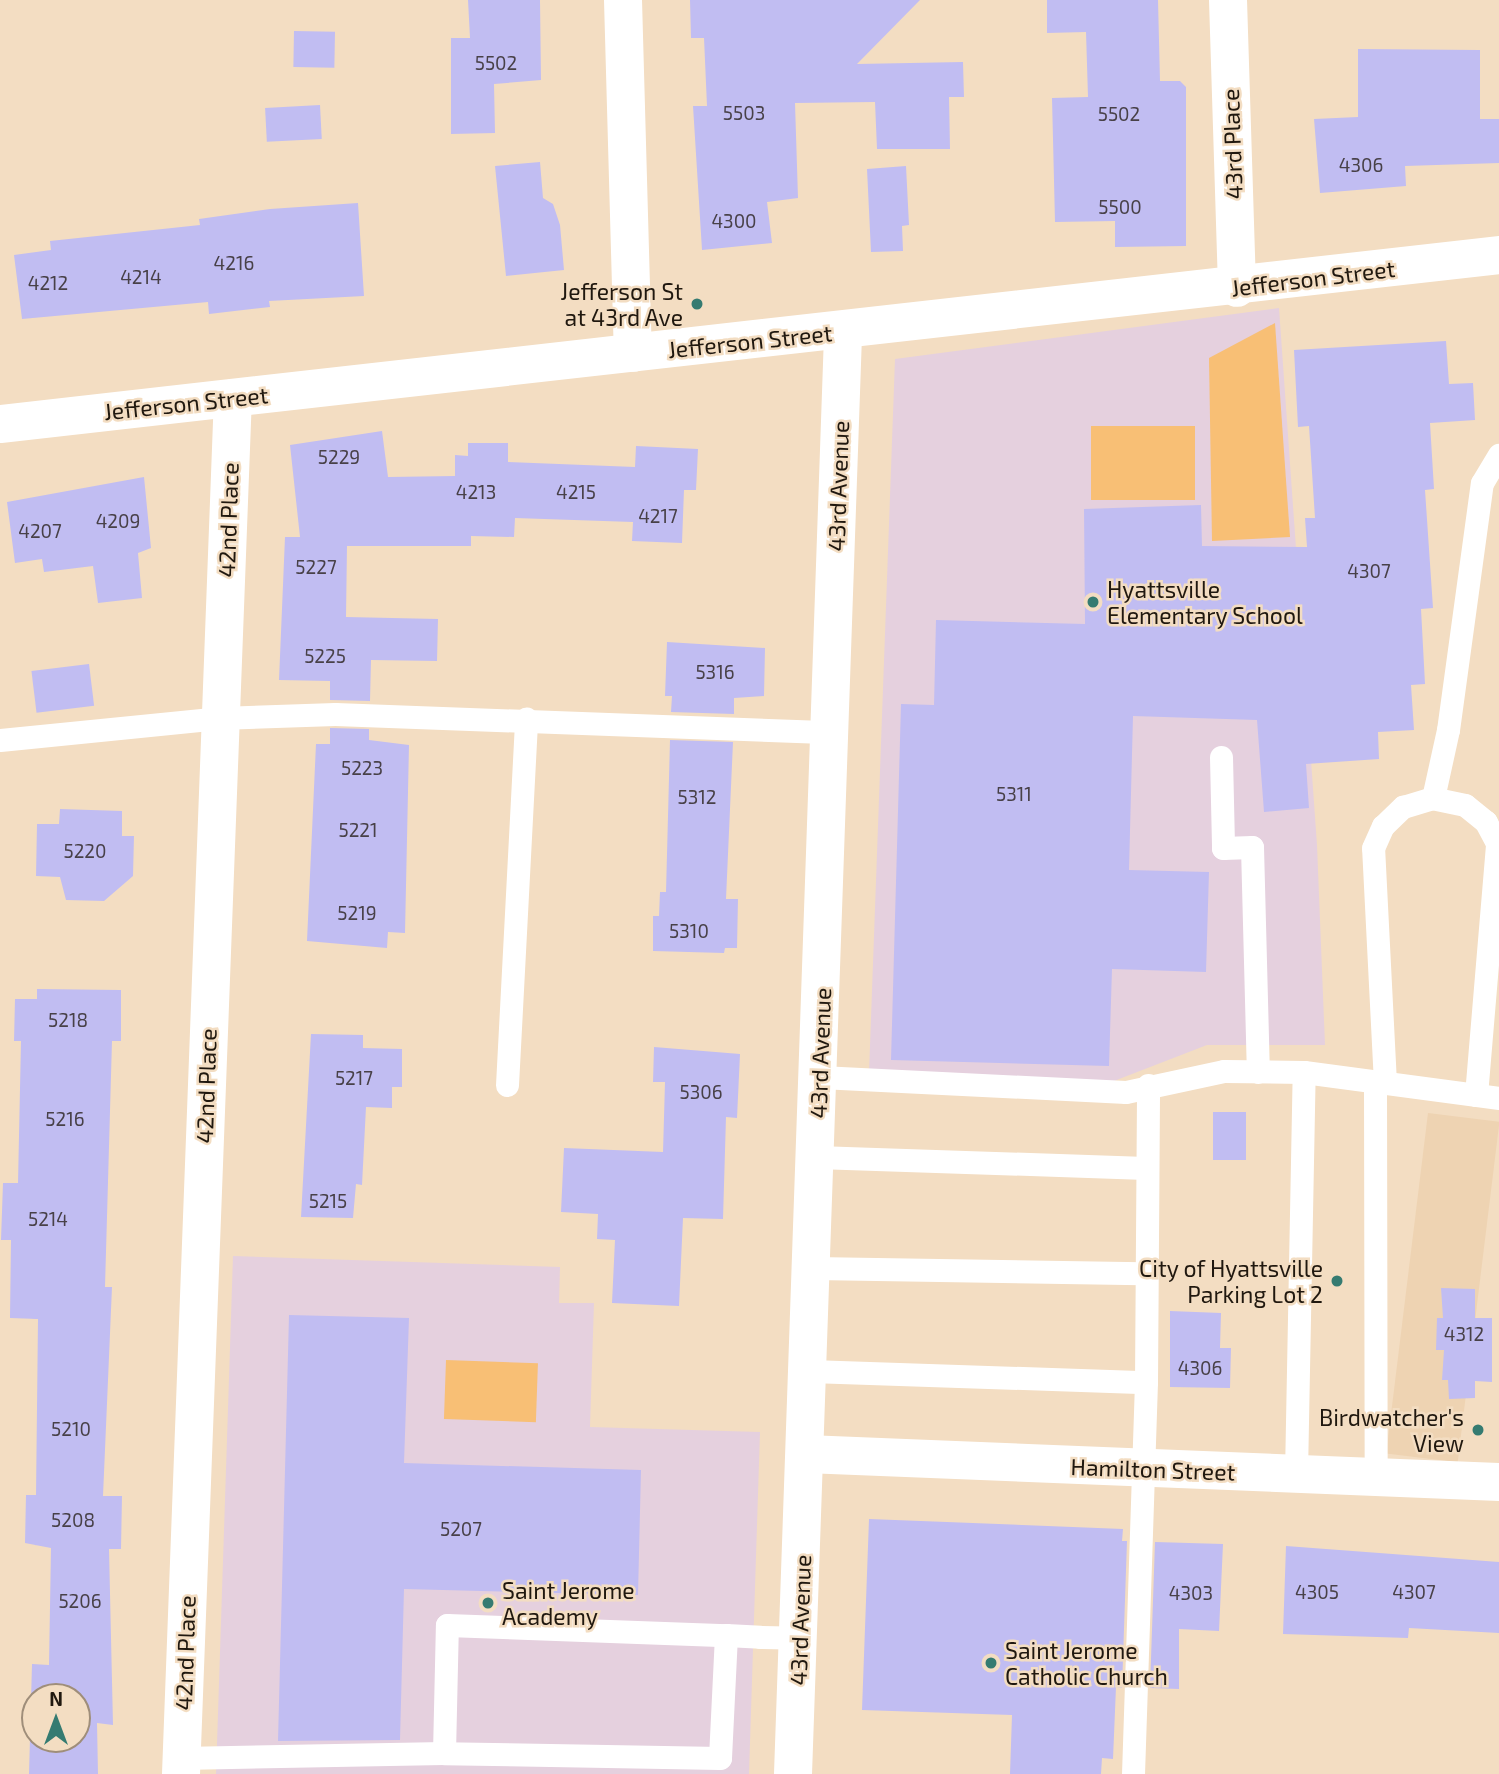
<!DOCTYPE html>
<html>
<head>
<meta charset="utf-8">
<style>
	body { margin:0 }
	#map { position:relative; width:1499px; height:1774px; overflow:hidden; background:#f3ddc2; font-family:"Exo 2",sans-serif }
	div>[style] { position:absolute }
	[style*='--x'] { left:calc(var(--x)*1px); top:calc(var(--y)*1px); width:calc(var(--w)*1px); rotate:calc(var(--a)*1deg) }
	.built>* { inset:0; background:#eed3b2; transform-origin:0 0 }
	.education>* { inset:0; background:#e5d0de }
	.green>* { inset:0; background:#f8bf75; transform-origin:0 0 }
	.building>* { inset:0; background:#c1bdf2; transform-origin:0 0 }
	.service>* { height:23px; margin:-11.5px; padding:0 11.5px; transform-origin:11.5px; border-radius:11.5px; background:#fff }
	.minor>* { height:38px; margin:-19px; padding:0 19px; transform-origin:19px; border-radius:19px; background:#fff }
	.tertiary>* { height:38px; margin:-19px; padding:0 19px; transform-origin:19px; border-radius:19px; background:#fff }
	.dots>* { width:19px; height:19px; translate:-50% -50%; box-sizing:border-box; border:4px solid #f3ddc2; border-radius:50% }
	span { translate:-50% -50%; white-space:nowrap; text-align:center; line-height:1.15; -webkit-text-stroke:5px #f3ddc2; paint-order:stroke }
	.number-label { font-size:19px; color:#484148 }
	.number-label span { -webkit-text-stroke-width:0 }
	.street-label { font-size:23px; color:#20180f }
	.poi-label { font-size:23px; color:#20180f }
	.right { translate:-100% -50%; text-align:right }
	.left { translate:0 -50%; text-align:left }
	.north { position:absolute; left:21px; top:1683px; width:70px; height:70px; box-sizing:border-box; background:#f3ddc2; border:2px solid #9f8e7a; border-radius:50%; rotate:0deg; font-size:19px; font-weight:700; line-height:28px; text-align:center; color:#20180f }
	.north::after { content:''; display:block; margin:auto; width:24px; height:32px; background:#357b71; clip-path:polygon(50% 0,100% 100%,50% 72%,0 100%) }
</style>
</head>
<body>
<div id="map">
	<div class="built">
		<div style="left:1428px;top:1113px;width:72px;height:343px;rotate:7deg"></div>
	</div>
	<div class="education">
		<div style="clip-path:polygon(1279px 308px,1317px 845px,1325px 1045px,1207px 1045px,1114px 1081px,869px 1073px,895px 359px)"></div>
		<div style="clip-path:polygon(233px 1256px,560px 1267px,559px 1303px,594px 1303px,590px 1427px,760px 1432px,749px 1774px,216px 1774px)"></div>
	</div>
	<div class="green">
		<div style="clip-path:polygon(1275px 323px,1290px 537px,1212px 541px,1209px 358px)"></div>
		<div style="left:1091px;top:426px;width:104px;height:74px"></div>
		<div style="left:446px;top:1360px;width:92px;height:59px;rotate:2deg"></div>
	</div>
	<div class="building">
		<div style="clip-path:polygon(468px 0,540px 0,541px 80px,494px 84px,495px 133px,451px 134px,451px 38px,470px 38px)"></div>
		<div style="clip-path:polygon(690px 0,920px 0,857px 64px,963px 62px,964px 97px,949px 97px,950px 149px,877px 149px,875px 102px,795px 103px,798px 198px,767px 202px,772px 243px,702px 250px,693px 106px,707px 106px,704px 38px,691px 38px)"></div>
		<div style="clip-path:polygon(1047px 0,1158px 0,1160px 81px,1180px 81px,1186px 87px,1186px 246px,1115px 247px,1115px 221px,1055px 222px,1052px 98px,1088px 97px,1086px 32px,1047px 33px)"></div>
		<div style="left:294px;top:31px;width:41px;height:36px;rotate:1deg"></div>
		<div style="clip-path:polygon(1358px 49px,1480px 50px,1480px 119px,1499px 119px,1499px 163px,1405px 166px,1406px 186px,1320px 193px,1314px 119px,1358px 117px)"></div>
		<div style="left:320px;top:105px;width:34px;height:55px;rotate:87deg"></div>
		<div style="clip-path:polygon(540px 162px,543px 198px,553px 204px,560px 225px,564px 270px,506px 276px,495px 166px)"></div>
		<div style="clip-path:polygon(906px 166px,909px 225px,902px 226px,903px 251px,871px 252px,867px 169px)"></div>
		<div style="clip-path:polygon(358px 203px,364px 296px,269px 301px,270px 307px,209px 314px,208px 302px,22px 319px,14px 255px,51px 250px,50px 241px,200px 225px,199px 219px,270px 209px)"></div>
		<div style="clip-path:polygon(1446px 341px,1449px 384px,1473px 383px,1475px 420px,1430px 423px,1434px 489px,1425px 490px,1433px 608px,1421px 609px,1425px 684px,1411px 685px,1414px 730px,1378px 732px,1379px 759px,1306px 764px,1309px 808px,1264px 812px,1257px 720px,1133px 716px,1129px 870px,1209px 872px,1206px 972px,1112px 969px,1109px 1066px,891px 1060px,901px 704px,934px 705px,936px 620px,1085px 624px,1084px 509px,1201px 505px,1202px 546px,1307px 547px,1305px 518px,1315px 518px,1309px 426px,1298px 427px,1294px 350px)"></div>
		<div style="clip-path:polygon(382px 431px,388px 477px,455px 476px,455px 455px,468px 456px,468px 443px,508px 443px,508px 462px,635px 467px,636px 446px,698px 449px,696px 490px,684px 490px,682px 543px,632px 541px,633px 522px,515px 518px,514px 537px,471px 536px,471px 546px,347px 546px,346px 617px,438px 619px,437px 661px,371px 660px,370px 701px,330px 700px,330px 681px,279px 680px,285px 537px,300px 537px,290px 445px)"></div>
		<div style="clip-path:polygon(144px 477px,151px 548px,138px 553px,142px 598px,98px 603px,93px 566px,44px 572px,42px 559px,15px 563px,7px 502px)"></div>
		<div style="clip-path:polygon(667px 642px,765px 648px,764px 696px,734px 698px,734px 714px,671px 712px,672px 696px,665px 696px)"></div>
		<div style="left:89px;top:664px;width:42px;height:58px;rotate:83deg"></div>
		<div style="clip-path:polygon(330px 728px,369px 729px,369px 740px,409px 745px,405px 933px,388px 932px,387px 948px,307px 941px,316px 744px,330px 744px)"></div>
		<div style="clip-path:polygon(670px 740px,733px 742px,726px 899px,738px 899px,737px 948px,725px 948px,724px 953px,653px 951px,653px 916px,659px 916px,660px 892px,666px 892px)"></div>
		<div style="clip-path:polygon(60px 809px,122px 811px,122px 836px,134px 836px,133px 876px,104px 901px,66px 900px,60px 877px,36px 876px,37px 824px,59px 824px)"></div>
		<div style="clip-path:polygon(evenodd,37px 989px,121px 990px,121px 1041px,112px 1041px,105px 1287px,112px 1287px,103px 1496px,122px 1496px,121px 1549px,109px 1549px,113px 1725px,97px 1723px,98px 1774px,29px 1774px,32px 1664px,49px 1665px,51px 1548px,25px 1543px,26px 1495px,36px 1495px,38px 1319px,10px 1318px,11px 1240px,1px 1240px,3px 1183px,18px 1183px,21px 1041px,14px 1041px,15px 999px,37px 999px,37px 989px,35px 1697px,77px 1697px,77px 1739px,35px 1739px,35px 1697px)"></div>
		<div style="clip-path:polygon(311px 1034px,363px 1035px,363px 1048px,402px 1049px,402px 1087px,392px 1087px,392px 1108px,366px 1107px,362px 1185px,356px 1184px,353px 1218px,301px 1217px)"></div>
		<div style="clip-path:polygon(654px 1047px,740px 1054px,737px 1118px,726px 1117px,723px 1219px,683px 1218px,679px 1306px,612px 1303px,615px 1240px,597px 1239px,598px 1214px,561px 1212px,564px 1148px,663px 1152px,665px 1082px,653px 1082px)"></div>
		<div style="left:1213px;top:1112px;width:33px;height:48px"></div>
		<div style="clip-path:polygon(1441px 1288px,1475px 1289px,1475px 1318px,1492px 1318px,1492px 1382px,1475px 1381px,1475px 1398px,1449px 1399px,1448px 1380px,1442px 1380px,1444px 1350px,1436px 1350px,1437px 1318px,1443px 1318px)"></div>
		<div style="clip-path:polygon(1170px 1311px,1221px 1313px,1220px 1348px,1231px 1348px,1230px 1388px,1170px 1387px)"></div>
		<div style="clip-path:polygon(289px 1315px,409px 1318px,404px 1463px,641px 1470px,638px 1595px,404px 1589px,400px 1740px,278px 1741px)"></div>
		<div style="clip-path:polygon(869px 1519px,1123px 1529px,1122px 1541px,1127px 1541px,1122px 1688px,1116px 1687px,1113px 1759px,1102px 1758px,1101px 1774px,1010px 1774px,1012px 1715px,862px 1710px)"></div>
		<div style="clip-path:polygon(1155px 1542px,1223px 1544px,1219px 1631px,1179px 1629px,1179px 1689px,1150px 1688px)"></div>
		<div style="clip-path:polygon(1286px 1546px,1499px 1562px,1499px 1633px,1409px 1628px,1408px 1638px,1283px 1634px)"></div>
	</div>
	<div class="service">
		<div style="--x:0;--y:740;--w:220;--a:-5.7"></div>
		<div style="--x:219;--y:718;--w:116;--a:-2"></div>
		<div style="--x:335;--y:714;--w:496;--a:2.1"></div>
		<div style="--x:1221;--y:757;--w:91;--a:88.7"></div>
		<div style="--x:1223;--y:848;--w:29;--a:-2"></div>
		<div style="--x:1252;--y:847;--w:225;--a:88.5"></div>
		<div style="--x:820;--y:1077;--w:306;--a:2.8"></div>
		<div style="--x:1126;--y:1092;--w:100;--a:-12.1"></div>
		<div style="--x:1224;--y:1071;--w:80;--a:0.7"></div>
		<div style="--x:1304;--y:1072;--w:197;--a:7.6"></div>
		<div style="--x:1375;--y:1082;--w:395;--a:89.9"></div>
		<div style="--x:1385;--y:1083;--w:235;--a:-92.9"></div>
		<div style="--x:1373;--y:848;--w:24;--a:-66"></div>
		<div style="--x:1383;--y:826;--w:28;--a:-44"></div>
		<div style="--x:1403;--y:807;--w:31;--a:-17"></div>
		<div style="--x:507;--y:1085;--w:367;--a:-87"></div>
		<div style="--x:1476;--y:1095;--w:253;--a:-85.2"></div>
		<div style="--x:1497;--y:843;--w:24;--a:-118"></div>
		<div style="--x:1486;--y:822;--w:27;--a:-141"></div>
		<div style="--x:1465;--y:805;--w:33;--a:-168"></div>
		<div style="--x:1433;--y:798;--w:70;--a:-77.6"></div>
		<div style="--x:1448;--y:730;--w:249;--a:-82.2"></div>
		<div style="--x:1482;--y:483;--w:33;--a:-59"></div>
		<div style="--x:816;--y:1157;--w:330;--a:1.9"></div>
		<div style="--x:813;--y:1268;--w:329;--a:0.9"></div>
		<div style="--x:810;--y:1371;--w:336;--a:1.9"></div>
		<div style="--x:1296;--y:1474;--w:402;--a:-88.9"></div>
		<div style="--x:726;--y:1635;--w:123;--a:92.8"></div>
		<div style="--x:720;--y:1758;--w:276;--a:-179"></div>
		<div style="--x:444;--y:1753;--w:128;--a:-88.7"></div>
		<div style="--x:447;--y:1625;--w:279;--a:2.1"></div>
		<div style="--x:726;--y:1635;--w:34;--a:3"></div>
		<div style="--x:760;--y:1637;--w:39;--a:1"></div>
		<div style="--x:181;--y:1758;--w:263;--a:-1.1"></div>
		<div style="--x:1133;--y:1774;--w:392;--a:-88.1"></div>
		<div style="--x:1146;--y:1382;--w:297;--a:-89.6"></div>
	</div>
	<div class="minor">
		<div style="--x:623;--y:0;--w:353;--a:88.4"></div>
		<div style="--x:1228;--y:0;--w:288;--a:88.2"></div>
		<div style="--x:806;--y:1454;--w:694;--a:2.31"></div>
		<div style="--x:181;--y:1774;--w:1377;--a:-87.84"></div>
		<div style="--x:793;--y:1774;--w:1443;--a:-88.01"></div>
	</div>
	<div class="tertiary">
		<div style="--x:0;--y:424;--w:1508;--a:-6.43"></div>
	</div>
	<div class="dots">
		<div style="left:697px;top:304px;background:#357b71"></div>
		<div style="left:1093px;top:602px;background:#357b71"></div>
		<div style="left:1337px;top:1281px;background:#357b71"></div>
		<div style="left:1478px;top:1430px;background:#357b71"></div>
		<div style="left:488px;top:1603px;background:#357b71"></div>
		<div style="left:991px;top:1663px;background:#357b71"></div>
	</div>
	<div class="number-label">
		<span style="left:496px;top:63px">5502</span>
		<span style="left:744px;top:113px">5503</span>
		<span style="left:1119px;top:114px">5502</span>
		<span style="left:1361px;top:165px">4306</span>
		<span style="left:1120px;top:207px">5500</span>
		<span style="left:734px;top:221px">4300</span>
		<span style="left:234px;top:263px">4216</span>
		<span style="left:141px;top:277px">4214</span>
		<span style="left:48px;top:283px">4212</span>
		<span style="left:339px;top:457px">5229</span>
		<span style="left:476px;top:492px">4213</span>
		<span style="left:576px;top:492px">4215</span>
		<span style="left:658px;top:516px">4217</span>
		<span style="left:118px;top:521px">4209</span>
		<span style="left:40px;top:531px">4207</span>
		<span style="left:316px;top:567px">5227</span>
		<span style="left:1369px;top:571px">4307</span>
		<span style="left:325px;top:656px">5225</span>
		<span style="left:715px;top:672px">5316</span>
		<span style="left:362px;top:768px">5223</span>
		<span style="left:1014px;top:794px">5311</span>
		<span style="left:697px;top:797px">5312</span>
		<span style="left:358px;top:830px">5221</span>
		<span style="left:85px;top:851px">5220</span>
		<span style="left:357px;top:913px">5219</span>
		<span style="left:689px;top:931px">5310</span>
		<span style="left:68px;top:1020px">5218</span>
		<span style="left:354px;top:1078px">5217</span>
		<span style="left:701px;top:1092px">5306</span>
		<span style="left:65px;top:1119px">5216</span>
		<span style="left:328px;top:1201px">5215</span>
		<span style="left:48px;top:1219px">5214</span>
		<span style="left:1464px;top:1334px">4312</span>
		<span style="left:1200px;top:1368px">4306</span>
		<span style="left:71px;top:1429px">5210</span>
		<span style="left:73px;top:1520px">5208</span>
		<span style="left:461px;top:1529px">5207</span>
		<span style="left:1317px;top:1592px">4305</span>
		<span style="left:1414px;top:1592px">4307</span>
		<span style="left:1191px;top:1593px">4303</span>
		<span style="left:80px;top:1601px">5206</span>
	</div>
	<div class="street-label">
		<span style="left:1232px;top:144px;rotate:-92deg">43rd Place</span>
		<span style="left:1313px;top:278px;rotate:-7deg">Jefferson Street</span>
		<span style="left:750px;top:341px;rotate:-6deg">Jefferson Street</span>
		<span style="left:186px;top:403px;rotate:-6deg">Jefferson Street</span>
		<span style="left:838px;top:486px;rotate:-88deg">43rd Avenue</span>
		<span style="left:228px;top:520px;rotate:-88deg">42nd Place</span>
		<span style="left:820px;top:1053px;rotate:-88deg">43rd Avenue</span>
		<span style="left:206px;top:1086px;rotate:-88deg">42nd Place</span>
		<span style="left:1153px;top:1469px;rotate:2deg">Hamilton Street</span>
		<span style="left:800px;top:1620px;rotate:-88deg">43rd Avenue</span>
		<span style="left:185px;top:1653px;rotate:-88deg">42nd Place</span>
	</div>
	<div class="poi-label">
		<span class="right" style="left:683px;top:304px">Jefferson St<br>at 43rd Ave</span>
		<span class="left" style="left:1107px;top:602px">Hyattsville<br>Elementary School</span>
		<span class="right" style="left:1323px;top:1281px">City of Hyattsville<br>Parking Lot 2</span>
		<span class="right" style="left:1464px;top:1430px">Birdwatcher's<br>View</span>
		<span class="left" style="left:502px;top:1603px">Saint Jerome<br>Academy</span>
		<span class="left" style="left:1005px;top:1663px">Saint Jerome<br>Catholic Church</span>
	</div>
	<div class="north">N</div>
</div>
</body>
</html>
